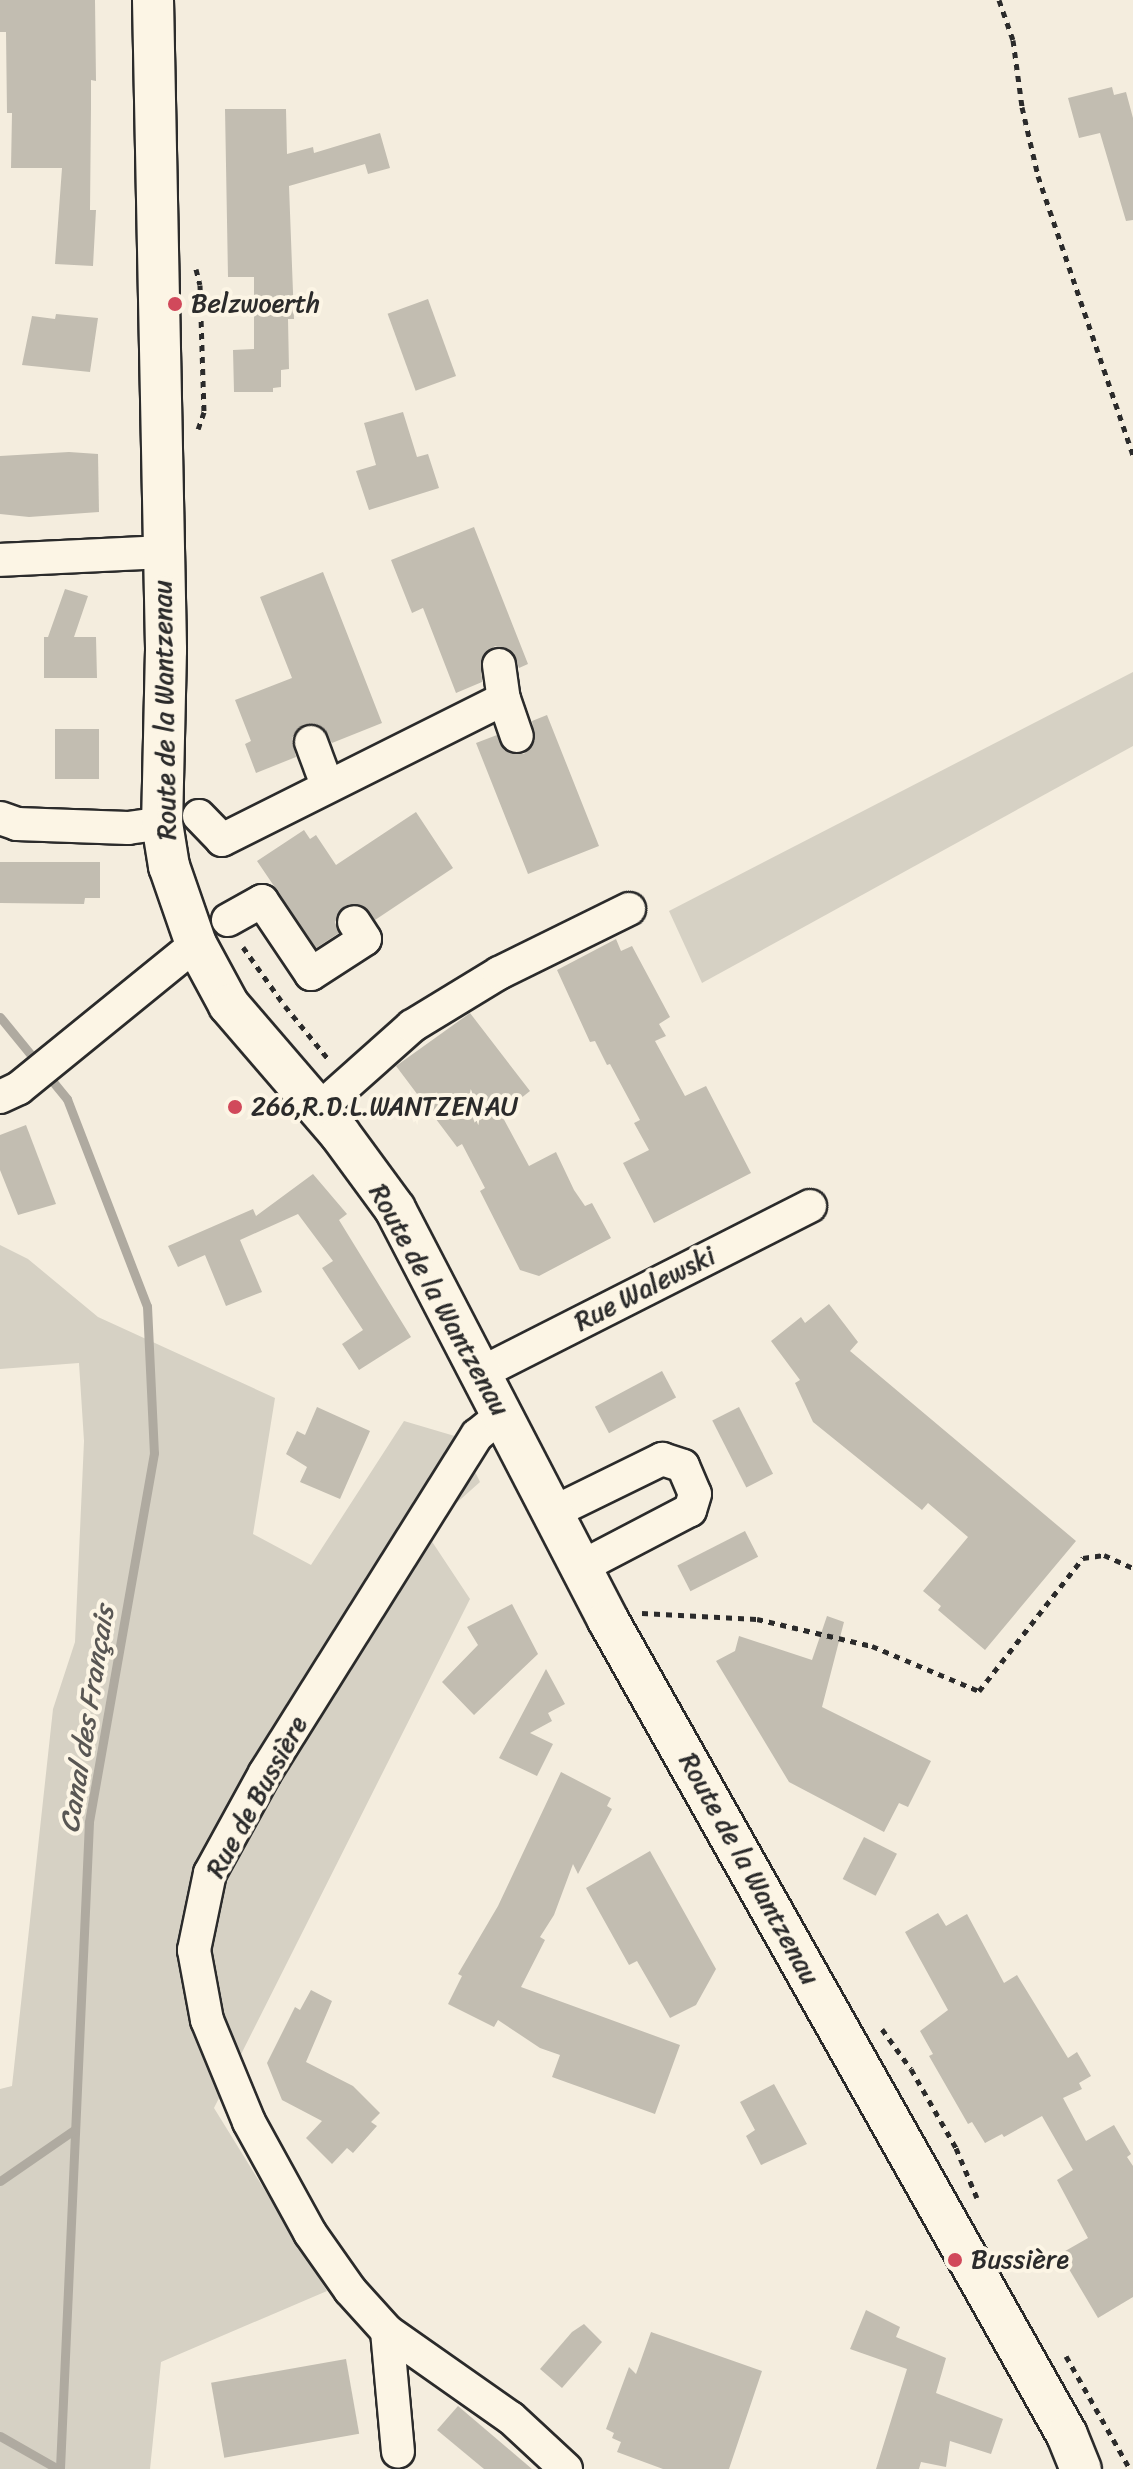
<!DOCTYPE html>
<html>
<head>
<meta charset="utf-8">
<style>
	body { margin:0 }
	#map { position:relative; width:1133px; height:2469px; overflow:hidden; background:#f4edde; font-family:Sriracha,sans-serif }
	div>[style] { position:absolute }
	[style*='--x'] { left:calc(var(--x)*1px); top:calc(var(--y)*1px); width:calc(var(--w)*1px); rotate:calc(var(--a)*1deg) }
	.green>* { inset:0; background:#d6d1c4 }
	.stream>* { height:9px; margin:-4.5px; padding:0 4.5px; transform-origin:4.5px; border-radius:4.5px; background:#afaaa0 }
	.building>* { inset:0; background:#c2bdb1; transform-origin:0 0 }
	.path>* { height:5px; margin-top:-2.5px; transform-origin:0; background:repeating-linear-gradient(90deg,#2b2b2b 0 6px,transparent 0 12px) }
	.roads { filter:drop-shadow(2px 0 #2b2b2b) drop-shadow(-2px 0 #2b2b2b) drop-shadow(0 2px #2b2b2b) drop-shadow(0 -2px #2b2b2b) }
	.minor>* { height:32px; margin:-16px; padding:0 16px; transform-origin:16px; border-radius:16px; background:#fcf5e5 }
	.major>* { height:40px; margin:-20px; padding:0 20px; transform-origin:20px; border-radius:20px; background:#fcf5e5 }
	.dots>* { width:22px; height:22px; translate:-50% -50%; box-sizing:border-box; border:4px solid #fcf5e5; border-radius:50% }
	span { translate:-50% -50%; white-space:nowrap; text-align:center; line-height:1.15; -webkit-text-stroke:8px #fcf5e5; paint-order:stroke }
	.poi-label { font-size:26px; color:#2b2b2b }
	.left { translate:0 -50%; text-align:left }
	.street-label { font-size:26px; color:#2b2b2b }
	.water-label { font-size:28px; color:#595754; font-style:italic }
</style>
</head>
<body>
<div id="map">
	<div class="green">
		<div style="clip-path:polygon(1133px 672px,1133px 746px,702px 983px,669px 911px)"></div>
		<div style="clip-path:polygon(0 1245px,28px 1259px,98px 1317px,275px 1398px,253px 1534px,311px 1565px,404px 1421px,458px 1437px,480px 1482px,425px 1531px,470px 1599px,214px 2108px,327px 2291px,161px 2362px,150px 2469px,0 2469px,0 2089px,12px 2086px,53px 1709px,75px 1642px,84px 1441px,79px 1363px,0 1369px)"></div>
	</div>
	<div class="stream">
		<div style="--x:0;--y:1017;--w:106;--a:50.7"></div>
		<div style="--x:67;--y:1099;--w:222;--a:68.9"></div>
		<div style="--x:147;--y:1306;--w:147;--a:87.3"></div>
		<div style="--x:154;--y:1453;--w:375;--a:100"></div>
		<div style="--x:89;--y:1822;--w:648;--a:92.57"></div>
		<div style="--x:0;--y:2181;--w:90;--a:-34.6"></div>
		<div style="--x:0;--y:2436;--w:67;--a:29.6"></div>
	</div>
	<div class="building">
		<div style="clip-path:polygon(0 0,95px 0,96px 81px,91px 80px,91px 107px,90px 210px,96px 210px,93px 266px,55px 264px,62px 168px,11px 168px,12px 113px,7px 113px,6px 32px,0 32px)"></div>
		<div style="clip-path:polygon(1112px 87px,1114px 95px,1126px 92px,1133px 118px,1133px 220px,1126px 221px,1100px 133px,1079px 138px,1068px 98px)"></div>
		<div style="clip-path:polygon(225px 109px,286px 109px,287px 154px,313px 147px,314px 153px,380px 133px,390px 168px,368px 174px,365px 164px,289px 186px,294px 319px,288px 319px,289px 369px,281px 370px,281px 387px,273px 388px,273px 392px,234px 392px,233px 350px,254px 349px,254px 277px,228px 277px)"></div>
		<div style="left:428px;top:299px;width:82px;height:43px;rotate:70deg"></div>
		<div style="clip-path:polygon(56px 314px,98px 318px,90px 372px,22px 365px,32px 316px,55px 319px)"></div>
		<div style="clip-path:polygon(403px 412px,417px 457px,428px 454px,439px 488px,369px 510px,356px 471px,376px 465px,364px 423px)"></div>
		<div style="clip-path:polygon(69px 452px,98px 454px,99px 512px,29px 517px,0 514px,0 456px)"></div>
		<div style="clip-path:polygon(474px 527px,528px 664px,519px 668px,513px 653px,495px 646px,481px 659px,482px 682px,456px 693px,423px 608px,412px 613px,391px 560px)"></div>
		<div style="clip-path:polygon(323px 572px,382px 723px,332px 743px,322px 727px,304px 725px,292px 738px,296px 757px,256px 773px,245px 744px,251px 741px,235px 700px,292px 678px,260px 597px)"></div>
		<div style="clip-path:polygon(65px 589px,88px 596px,74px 637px,96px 637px,97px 678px,44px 678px,44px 637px,48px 637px)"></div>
		<div style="clip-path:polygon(547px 715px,599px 846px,528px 874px,476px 743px,497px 735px,505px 751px,524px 754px,535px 740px,532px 721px)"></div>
		<div style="left:55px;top:729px;width:44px;height:50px"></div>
		<div style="clip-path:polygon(416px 812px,453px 868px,375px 920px,362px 905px,344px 906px,335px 922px,339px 933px,316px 948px,257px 861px,304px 830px,310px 839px,316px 835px,336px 865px)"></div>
		<div style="clip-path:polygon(0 862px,100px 862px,100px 898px,85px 898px,84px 904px,0 903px)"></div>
		<div style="clip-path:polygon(616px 939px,621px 951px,632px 946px,670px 1017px,659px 1024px,666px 1036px,655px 1041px,685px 1096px,706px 1086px,751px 1173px,654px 1223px,623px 1163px,649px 1150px,634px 1123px,640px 1120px,610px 1064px,607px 1065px,595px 1041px,590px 1042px,557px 970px)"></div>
		<div style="clip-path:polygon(470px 1013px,530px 1091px,501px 1114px,529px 1166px,556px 1152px,574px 1190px,585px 1206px,592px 1203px,611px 1238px,539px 1276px,520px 1270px,480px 1191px,485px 1188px,462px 1144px,457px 1147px,396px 1066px)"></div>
		<div style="clip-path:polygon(26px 1125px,56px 1204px,18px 1215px,0 1170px,0 1135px)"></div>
		<div style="clip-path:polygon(313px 1174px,347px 1214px,339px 1220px,411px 1337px,359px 1370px,342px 1344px,363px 1330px,322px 1268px,333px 1261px,298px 1214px,240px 1240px,262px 1292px,226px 1306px,205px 1255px,178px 1267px,168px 1246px,253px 1209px,256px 1216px)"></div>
		<div style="clip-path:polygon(829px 1304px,858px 1342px,850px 1351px,1076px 1541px,985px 1650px,938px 1610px,941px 1606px,923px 1591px,968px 1537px,928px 1503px,922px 1510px,813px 1422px,795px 1383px,800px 1380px,771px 1341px,801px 1317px,805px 1323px)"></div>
		<div style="left:662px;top:1371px;width:30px;height:76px;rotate:62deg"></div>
		<div style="clip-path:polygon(317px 1407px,370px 1431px,340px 1499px,300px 1482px,307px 1467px,286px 1454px,297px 1431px,305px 1435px)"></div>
		<div style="left:739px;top:1407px;width:75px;height:30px;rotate:63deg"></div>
		<div style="left:745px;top:1531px;width:29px;height:76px;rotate:63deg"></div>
		<div style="clip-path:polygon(512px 1604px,538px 1654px,474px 1715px,442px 1682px,478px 1645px,467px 1627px)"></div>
		<div style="clip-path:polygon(827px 1616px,844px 1622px,822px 1707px,931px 1761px,908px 1807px,899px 1803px,884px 1832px,789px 1782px,716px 1661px,735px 1651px,739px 1636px,812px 1660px)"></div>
		<div style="clip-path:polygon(546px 1669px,565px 1704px,548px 1713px,552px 1721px,530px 1733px,553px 1744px,537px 1776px,499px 1758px)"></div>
		<div style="clip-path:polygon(561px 1772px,611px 1798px,607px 1806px,612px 1809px,578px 1874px,573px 1864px,554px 1915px,540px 1937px,545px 1940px,521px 1987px,680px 2045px,655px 2114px,552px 2077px,560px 2055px,540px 2048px,498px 2020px,494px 2027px,448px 2004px,462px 1976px,458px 1974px,498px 1906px)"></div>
		<div style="left:864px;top:1837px;width:37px;height:47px;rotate:27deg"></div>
		<div style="clip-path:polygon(650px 1851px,716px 1969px,696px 2005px,670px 2018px,637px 1961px,629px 1965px,586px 1888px)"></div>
		<div style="clip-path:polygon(938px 1913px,946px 1926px,967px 1914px,1004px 1983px,1017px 1975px,1068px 2058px,1077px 2052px,1091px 2076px,1079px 2083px,1082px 2089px,1063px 2098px,1086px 2141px,1114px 2125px,1131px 2154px,1127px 2157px,1133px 2166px,1133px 2297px,1098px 2318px,1060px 2254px,1088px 2238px,1057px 2180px,1073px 2170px,1042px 2116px,1004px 2137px,1002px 2134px,985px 2143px,972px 2122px,968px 2124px,929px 2056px,933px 2054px,920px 2031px,948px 2010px,905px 1932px)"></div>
		<div style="clip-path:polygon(311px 1990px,332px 2001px,306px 2062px,353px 2086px,380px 2113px,371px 2122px,377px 2126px,353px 2153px,347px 2148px,332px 2164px,306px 2138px,322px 2121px,282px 2100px,267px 2063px,295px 2007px,300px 2010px)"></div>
		<div style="clip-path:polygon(774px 2084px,807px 2144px,761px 2165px,746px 2136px,755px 2130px,740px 2102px)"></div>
		<div style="clip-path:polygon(866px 2310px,900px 2327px,896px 2337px,946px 2358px,936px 2393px,1003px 2419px,991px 2454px,950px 2441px,946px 2467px,921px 2462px,919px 2469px,876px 2469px,907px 2369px,850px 2349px)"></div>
		<div style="clip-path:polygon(584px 2324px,602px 2342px,562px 2388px,540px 2369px,572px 2332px)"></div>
		<div style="clip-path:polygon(651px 2332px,762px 2371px,729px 2469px,663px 2469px,617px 2452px,621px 2442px,612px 2438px,614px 2433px,606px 2429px,629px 2367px,636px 2374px)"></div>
		<div style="left:346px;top:2359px;width:76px;height:137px;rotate:80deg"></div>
		<div style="clip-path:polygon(458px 2406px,532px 2469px,484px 2469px,437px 2430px)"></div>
	</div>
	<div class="path">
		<div style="--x:999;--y:0;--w:42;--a:70.7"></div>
		<div style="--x:1013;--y:40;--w:68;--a:82.3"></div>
		<div style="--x:1022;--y:107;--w:71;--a:76.9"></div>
		<div style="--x:1038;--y:176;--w:295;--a:71.2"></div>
		<div style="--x:196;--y:269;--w:16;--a:76"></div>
		<div style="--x:200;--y:285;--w:127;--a:88.2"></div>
		<div style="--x:204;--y:412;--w:18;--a:109"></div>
		<div style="--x:243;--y:947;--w:72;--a:54.6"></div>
		<div style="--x:285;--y:1006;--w:70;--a:50.8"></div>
		<div style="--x:642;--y:1613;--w:115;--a:3"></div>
		<div style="--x:757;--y:1619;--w:118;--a:13.2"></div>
		<div style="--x:872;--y:1646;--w:116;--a:22.8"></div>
		<div style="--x:979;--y:1691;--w:169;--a:-52"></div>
		<div style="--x:1083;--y:1558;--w:21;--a:-8"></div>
		<div style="--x:1104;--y:1555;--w:32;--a:24"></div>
		<div style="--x:882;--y:2029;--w:49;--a:54.1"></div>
		<div style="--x:911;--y:2069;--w:91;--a:60.3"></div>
		<div style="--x:956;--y:2148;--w:54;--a:67.2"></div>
		<div style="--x:1066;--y:2356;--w:130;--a:60.5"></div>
	</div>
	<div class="roads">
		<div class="minor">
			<div style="--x:0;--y:560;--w:164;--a:-2.8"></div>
			<div style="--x:499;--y:665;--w:34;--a:82"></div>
			<div style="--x:504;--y:699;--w:39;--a:71"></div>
			<div style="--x:311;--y:742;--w:46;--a:69.6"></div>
			<div style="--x:199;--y:816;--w:33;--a:46"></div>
			<div style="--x:222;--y:840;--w:315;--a:-26.6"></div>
			<div style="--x:0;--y:818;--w:18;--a:19"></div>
			<div style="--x:17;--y:824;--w:111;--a:2.1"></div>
			<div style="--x:128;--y:828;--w:34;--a:-8"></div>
			<div style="--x:228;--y:920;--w:39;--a:-29"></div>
			<div style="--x:262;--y:901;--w:88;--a:56.1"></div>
			<div style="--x:311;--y:974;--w:64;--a:-32.9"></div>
			<div style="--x:365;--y:939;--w:20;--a:-123"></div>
			<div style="--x:0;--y:1097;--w:21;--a:-25"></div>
			<div style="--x:19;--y:1088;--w:228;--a:-39.1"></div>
			<div style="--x:319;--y:1109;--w:125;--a:-41.7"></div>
			<div style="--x:412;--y:1026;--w:102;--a:-31.3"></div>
			<div style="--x:499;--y:973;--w:145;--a:-26.2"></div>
			<div style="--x:481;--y:1373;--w:369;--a:-26.9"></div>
			<div style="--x:502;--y:1415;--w:32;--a:141"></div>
			<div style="--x:477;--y:1435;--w:399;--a:122.1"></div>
			<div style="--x:265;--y:1773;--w:114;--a:118.8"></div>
			<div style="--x:210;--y:1873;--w:79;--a:101.7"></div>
			<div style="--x:194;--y:1950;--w:71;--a:79.5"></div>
			<div style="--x:207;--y:2020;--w:110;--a:67.6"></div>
			<div style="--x:249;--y:2122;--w:127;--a:61.2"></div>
			<div style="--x:310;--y:2233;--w:70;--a:54.9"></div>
			<div style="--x:350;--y:2290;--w:55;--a:47.9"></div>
			<div style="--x:387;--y:2331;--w:151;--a:35.1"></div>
			<div style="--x:511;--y:2418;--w:75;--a:42.8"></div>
			<div style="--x:552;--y:1513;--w:123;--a:-26.1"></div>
			<div style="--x:662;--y:1459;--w:22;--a:18"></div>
			<div style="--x:683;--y:1466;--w:30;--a:67"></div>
			<div style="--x:695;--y:1494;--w:17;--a:107"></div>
			<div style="--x:690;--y:1510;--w:123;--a:152.4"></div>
			<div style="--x:387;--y:2331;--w:121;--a:84.8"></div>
		</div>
		<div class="major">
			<div style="--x:153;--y:0;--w:650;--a:88.85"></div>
			<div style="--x:166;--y:650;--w:173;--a:91.3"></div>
			<div style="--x:162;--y:823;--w:44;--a:80.8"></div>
			<div style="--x:169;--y:866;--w:83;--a:70.9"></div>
			<div style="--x:196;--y:944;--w:69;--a:61.6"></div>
			<div style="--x:229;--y:1005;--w:170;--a:49.3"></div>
			<div style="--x:340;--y:1134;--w:93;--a:53.7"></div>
			<div style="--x:395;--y:1209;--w:463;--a:62.6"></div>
			<div style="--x:608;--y:1620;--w:935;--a:60.61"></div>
			<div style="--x:1067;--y:2435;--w:37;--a:68"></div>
		</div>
	</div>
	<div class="dots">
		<div style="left:175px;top:304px;background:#d1495b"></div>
		<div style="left:235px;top:1107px;background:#d1495b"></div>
		<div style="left:955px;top:2260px;background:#d1495b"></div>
	</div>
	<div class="poi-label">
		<span class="left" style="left:191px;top:304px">Belzwoerth</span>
		<span class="left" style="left:251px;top:1107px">266,R.D.L.WANTZENAU</span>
		<span class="left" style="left:971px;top:2260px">Bussière</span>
	</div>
	<div class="street-label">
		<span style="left:165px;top:710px;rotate:-91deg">Route de la Wantzenau</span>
		<span style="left:645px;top:1289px;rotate:-27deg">Rue Walewski</span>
		<span style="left:439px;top:1300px;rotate:61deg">Route de la Wantzenau</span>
		<span style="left:257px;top:1797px;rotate:-61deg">Rue de Bussière</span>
		<span style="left:749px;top:1869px;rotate:61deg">Route de la Wantzenau</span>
	</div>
	<div class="water-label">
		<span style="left:87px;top:1719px;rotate:-81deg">Canal des Français</span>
	</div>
</div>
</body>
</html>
